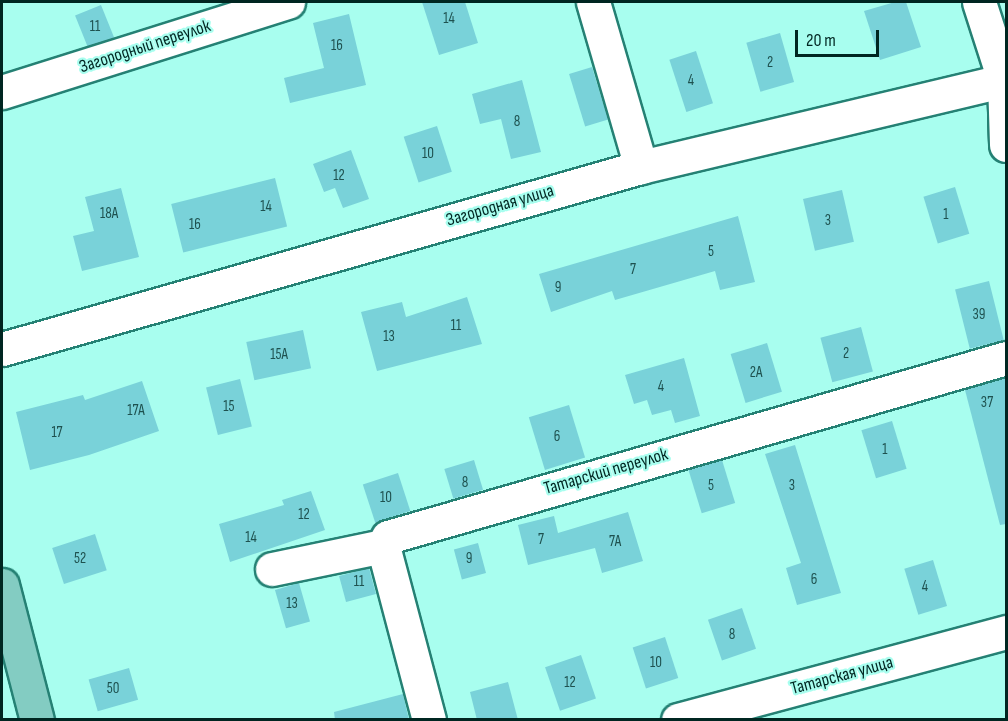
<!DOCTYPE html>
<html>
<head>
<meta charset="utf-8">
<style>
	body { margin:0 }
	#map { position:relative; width:1008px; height:721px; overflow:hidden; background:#a8feef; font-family:"Sofia Sans Condensed",sans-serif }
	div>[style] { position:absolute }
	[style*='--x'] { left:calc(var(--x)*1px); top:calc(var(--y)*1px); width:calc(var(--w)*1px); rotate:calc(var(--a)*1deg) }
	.building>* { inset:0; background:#79d2d9; transform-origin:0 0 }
	.roads { filter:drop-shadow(2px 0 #258174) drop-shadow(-2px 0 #258174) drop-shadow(0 2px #258174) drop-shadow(0 -2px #258174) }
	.minor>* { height:33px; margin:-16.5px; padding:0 16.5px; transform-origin:16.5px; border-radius:16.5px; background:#fff }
	.major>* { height:33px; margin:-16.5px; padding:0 16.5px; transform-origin:16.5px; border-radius:16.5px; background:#83ccc2 }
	span { translate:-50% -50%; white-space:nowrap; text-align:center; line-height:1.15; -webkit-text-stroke:4.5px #a8feef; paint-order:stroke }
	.number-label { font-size:15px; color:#1e514f }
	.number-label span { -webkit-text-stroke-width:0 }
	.street-label { font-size:18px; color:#002621 }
	.frame { position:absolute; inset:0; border:3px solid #002621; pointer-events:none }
	.scale { position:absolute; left:795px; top:30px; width:84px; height:27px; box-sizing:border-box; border:3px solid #002621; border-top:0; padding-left:8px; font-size:18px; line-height:21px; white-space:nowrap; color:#002621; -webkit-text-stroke:4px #a8feef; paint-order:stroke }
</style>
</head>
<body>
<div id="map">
	<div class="building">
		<div style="clip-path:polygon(422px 2px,465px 2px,478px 43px,439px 55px)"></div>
		<div style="clip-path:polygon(895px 2px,906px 2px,921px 47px,880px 60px,864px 11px)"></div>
		<div style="left:101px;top:5px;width:35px;height:28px;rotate:68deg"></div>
		<div style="clip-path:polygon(349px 14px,366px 85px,290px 103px,284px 78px,324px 68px,313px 23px)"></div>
		<div style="left:780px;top:33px;width:51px;height:35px;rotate:74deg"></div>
		<div style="left:696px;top:51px;width:55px;height:28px;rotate:72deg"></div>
		<div style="left:592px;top:67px;width:55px;height:24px;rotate:73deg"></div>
		<div style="clip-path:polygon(522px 80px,541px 152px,511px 159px,501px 119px,480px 124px,472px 94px)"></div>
		<div style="left:437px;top:126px;width:48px;height:35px;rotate:72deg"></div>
		<div style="clip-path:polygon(351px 150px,369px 199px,343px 208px,335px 188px,324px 192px,313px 164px)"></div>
		<div style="left:275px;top:178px;width:50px;height:107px;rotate:76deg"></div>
		<div style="left:955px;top:187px;width:49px;height:33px;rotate:73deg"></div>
		<div style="clip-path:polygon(121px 188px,139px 257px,82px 271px,73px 236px,94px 231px,85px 197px)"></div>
		<div style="left:842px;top:190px;width:53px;height:40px;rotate:77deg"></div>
		<div style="clip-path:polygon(738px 216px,755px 282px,720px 290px,715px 271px,615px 300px,612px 291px,551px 312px,539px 274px)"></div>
		<div style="left:989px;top:281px;width:61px;height:35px;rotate:76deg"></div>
		<div style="clip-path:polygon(467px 297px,482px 344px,377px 371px,361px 312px,402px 302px,406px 317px)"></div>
		<div style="left:861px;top:327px;width:46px;height:42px;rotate:75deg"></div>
		<div style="left:303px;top:330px;width:39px;height:58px;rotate:78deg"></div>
		<div style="left:767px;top:343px;width:51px;height:38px;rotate:73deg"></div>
		<div style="clip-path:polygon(684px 358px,700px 416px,675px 423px,671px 410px,652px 415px,647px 400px,634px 404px,625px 375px)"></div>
		<div style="clip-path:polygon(1006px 377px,1006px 524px,1000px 525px,965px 390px)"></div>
		<div style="left:240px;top:379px;width:49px;height:35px;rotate:76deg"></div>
		<div style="clip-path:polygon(142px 381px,159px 431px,89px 455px,30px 470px,16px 412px,83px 395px,85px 400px)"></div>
		<div style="left:569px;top:405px;width:55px;height:42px;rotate:73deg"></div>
		<div style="left:892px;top:421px;width:50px;height:32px;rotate:73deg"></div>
		<div style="clip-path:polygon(795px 445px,841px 593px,797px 605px,786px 568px,801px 563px,765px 454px)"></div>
		<div style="left:474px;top:460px;width:31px;height:31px;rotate:73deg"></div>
		<div style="left:722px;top:460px;width:45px;height:35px;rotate:73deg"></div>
		<div style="left:398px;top:473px;width:40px;height:37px;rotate:72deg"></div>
		<div style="clip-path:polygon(311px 491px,325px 530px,230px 562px,219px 524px,284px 505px,282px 500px)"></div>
		<div style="clip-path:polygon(628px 512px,643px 561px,602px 573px,595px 548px,528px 565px,518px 525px,554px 516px,558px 533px)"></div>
		<div style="left:95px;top:534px;width:38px;height:45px;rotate:72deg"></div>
		<div style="left:478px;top:543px;width:31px;height:25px;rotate:75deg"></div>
		<div style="left:933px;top:560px;width:48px;height:30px;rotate:73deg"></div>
		<div style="left:369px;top:568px;width:27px;height:31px;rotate:75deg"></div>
		<div style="left:299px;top:583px;width:40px;height:25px;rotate:74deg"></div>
		<div style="left:742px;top:608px;width:43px;height:36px;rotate:71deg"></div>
		<div style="left:665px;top:637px;width:43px;height:34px;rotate:72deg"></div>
		<div style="left:581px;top:655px;width:46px;height:38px;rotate:71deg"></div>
		<div style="left:129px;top:668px;width:33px;height:42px;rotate:74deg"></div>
		<div style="clip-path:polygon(508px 682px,518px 720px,477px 720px,470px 692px)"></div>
		<div style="clip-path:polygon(403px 694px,409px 720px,335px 720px,334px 712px)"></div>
	</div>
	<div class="roads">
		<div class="minor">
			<div style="--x:593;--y:2;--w:172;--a:73.8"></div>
			<div style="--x:979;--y:2;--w:82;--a:72.2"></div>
			<div style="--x:1004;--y:80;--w:65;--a:88.2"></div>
			<div style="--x:2;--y:92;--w:300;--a:-17.5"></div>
			<div style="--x:2;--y:349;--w:664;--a:-15.9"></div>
			<div style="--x:641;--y:167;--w:375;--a:-13.4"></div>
			<div style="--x:272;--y:569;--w:113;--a:-11.7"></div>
			<div style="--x:429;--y:720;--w:180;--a:-104.8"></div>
			<div style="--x:383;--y:546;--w:10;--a:-61"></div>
			<div style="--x:388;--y:537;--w:643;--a:-16.15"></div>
			<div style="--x:678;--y:720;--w:340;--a:-15"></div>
		</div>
		<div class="major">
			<div style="--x:2;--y:585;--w:139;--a:75.5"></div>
		</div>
	</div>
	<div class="number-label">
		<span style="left:449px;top:19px">14</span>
		<span style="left:95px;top:27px">11</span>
		<span style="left:337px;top:46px">16</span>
		<span style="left:770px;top:63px">2</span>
		<span style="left:691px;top:81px">4</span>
		<span style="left:517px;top:122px">8</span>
		<span style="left:428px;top:154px">10</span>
		<span style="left:339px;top:176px">12</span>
		<span style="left:266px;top:207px">14</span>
		<span style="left:109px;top:214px">18А</span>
		<span style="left:946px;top:215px">1</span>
		<span style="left:828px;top:221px">3</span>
		<span style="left:195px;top:225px">16</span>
		<span style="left:711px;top:252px">5</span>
		<span style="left:633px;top:270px">7</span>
		<span style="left:558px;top:288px">9</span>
		<span style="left:979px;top:315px">39</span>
		<span style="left:456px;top:326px">11</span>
		<span style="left:389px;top:337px">13</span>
		<span style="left:846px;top:354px">2</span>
		<span style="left:279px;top:355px">15А</span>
		<span style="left:756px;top:373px">2А</span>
		<span style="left:661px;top:387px">4</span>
		<span style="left:987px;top:403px">37</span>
		<span style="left:229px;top:407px">15</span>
		<span style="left:136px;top:411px">17А</span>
		<span style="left:57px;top:433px">17</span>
		<span style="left:557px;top:437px">6</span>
		<span style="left:885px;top:450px">1</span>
		<span style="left:465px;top:483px">8</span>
		<span style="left:711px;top:486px">5</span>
		<span style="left:792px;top:486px">3</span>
		<span style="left:386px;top:498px">10</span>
		<span style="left:304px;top:515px">12</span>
		<span style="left:251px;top:538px">14</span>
		<span style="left:541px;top:540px">7</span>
		<span style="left:615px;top:542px">7А</span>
		<span style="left:80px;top:559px">52</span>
		<span style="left:469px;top:559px">9</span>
		<span style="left:814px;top:580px">6</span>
		<span style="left:359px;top:582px">11</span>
		<span style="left:925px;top:587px">4</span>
		<span style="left:292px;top:604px">13</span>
		<span style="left:732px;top:635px">8</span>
		<span style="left:656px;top:663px">10</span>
		<span style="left:570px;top:683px">12</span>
		<span style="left:113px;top:689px">50</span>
	</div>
	<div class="street-label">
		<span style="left:145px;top:47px;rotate:-18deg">Загородный переулок</span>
		<span style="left:500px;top:206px;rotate:-16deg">Загородная улица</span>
		<span style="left:606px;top:472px;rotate:-16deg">Татарский переулок</span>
		<span style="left:842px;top:676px;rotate:-15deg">Татарская улица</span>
	</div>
	<div class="frame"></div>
	<div class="scale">20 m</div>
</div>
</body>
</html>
